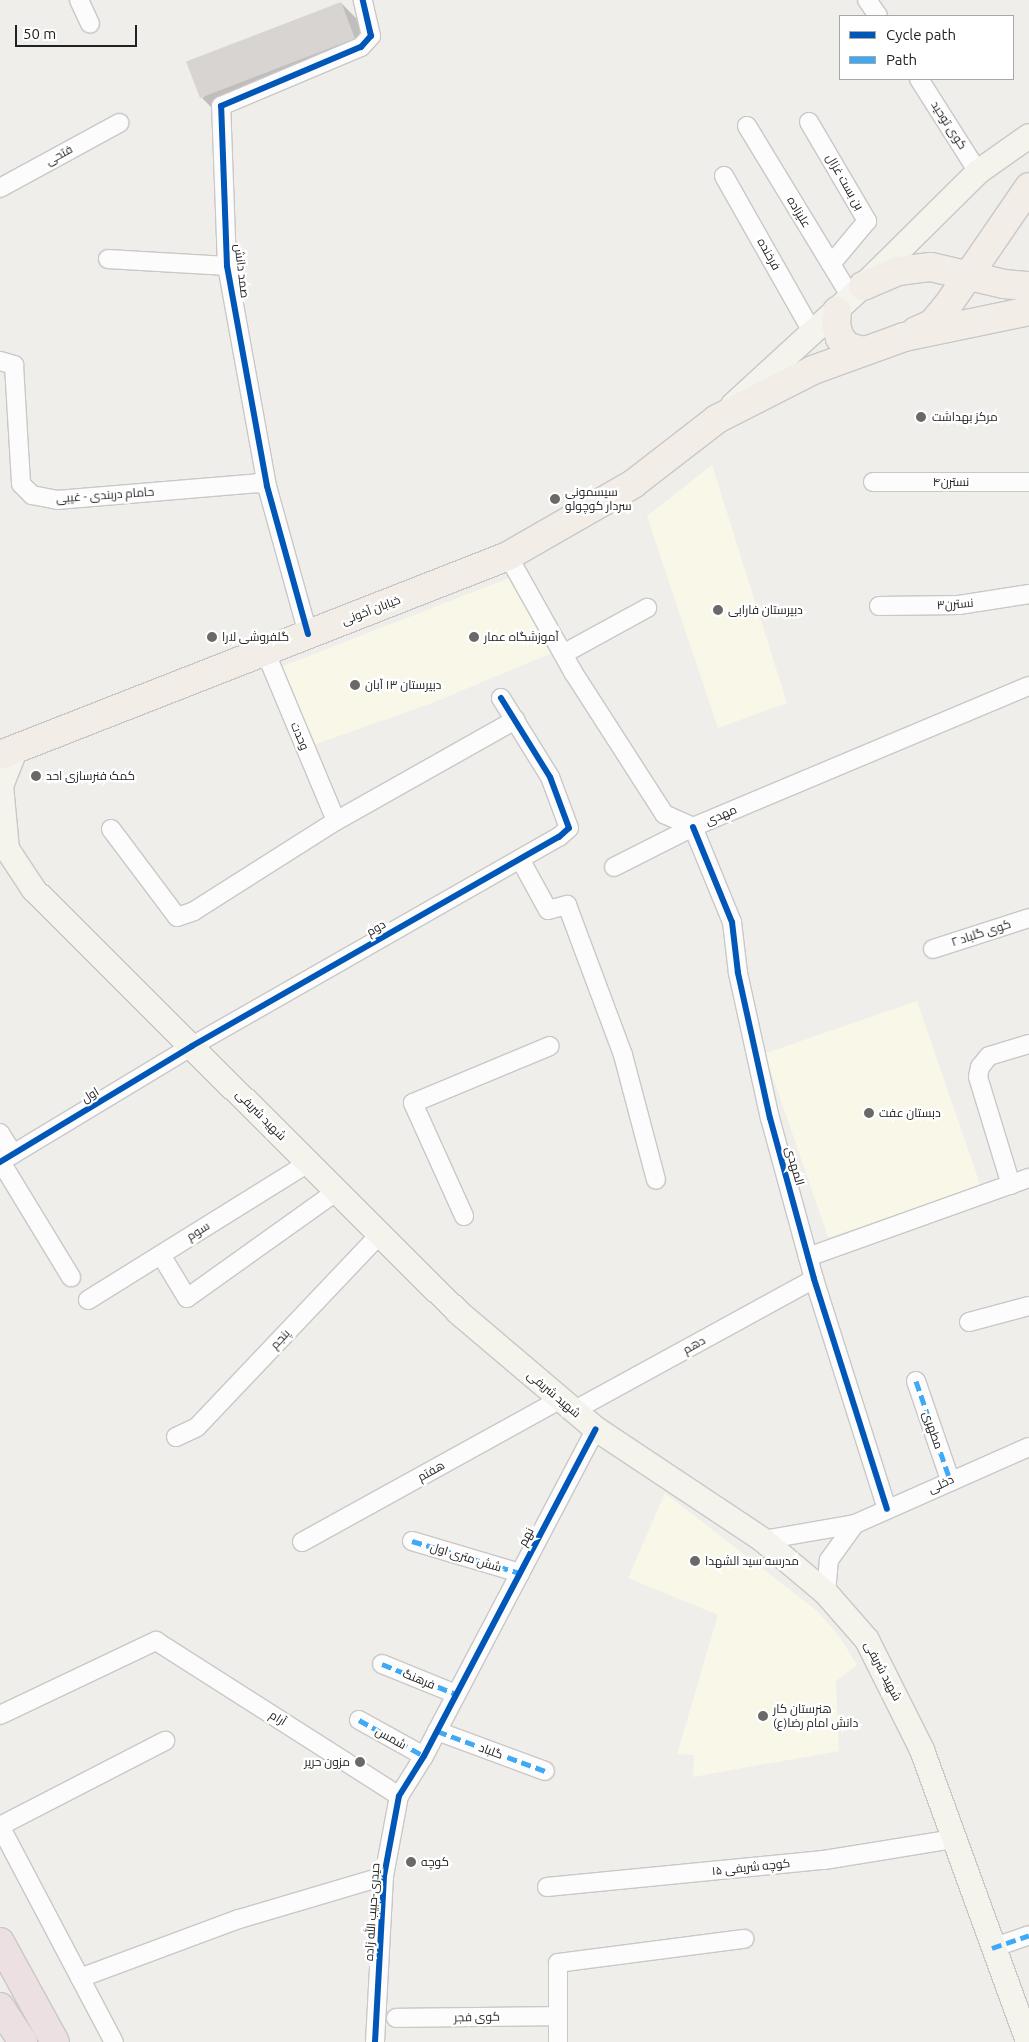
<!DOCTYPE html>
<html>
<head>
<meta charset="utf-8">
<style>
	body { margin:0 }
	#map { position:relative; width:1029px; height:2042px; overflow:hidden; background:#f0eeeb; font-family:Ubuntu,Cairo,sans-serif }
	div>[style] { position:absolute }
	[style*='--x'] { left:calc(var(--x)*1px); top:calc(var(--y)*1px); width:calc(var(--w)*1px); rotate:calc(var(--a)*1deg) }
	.education>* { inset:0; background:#f8f7e8; transform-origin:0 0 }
	.shadow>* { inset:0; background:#0003 }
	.building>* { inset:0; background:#d7d4d2; transform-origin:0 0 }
	.roads { filter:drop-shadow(1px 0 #c9c8c7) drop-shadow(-1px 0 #c9c8c7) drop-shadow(0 1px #c9c8c7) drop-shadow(0 -1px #c9c8c7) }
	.street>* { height:18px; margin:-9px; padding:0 9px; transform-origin:9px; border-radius:9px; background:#fdfcfc }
	.secondary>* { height:24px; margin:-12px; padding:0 12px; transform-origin:12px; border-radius:12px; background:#f4f4ed }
	.primary>* { height:28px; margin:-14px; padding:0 14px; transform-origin:14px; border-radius:14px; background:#f3ede7 }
	.highway>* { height:28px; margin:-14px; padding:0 14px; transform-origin:14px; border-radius:14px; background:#ece0e2 }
	.quiet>* { height:5px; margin-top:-2.5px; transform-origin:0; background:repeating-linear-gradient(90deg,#3fa9f5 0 10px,transparent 0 15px) }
	.cycleway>* { height:6px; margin:-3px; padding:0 3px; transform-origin:3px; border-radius:3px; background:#0057b8 }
	.dots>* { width:14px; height:14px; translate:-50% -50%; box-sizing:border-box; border:2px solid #fff; border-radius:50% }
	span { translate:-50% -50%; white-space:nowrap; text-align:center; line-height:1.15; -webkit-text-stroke:4.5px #fff; paint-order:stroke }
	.street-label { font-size:12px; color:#222 }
	.poi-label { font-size:12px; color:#222 }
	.left { translate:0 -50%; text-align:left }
	.right { translate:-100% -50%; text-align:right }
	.legend { position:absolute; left:839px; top:15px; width:175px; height:65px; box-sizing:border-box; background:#fff; border:1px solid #a7a7a7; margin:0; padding:6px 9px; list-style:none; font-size:15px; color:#222 }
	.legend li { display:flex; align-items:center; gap:10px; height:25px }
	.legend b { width:25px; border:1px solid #a7a7a7 }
	.scale { position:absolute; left:15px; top:25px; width:122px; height:22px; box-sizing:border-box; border:2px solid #222; border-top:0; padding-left:6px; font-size:15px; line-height:18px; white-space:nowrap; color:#222; -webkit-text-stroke:4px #fff; paint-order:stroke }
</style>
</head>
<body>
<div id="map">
	<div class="education">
		<div style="clip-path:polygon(712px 465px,787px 703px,718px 728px,647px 516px)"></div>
		<div style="clip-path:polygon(509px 578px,552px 653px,432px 703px,311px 746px,278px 668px)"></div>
		<div style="left:917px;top:1001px;width:195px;height:161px;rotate:71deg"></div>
		<div style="clip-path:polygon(665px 1493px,817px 1611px,839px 1636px,857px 1665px,836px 1681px,839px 1751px,693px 1777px,694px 1755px,677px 1754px,718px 1615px,628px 1578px)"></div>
	</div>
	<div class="shadow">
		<div style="clip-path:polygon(341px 3px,356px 18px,369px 53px,217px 113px,202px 98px)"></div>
	</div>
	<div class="building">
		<div style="left:341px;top:2px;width:39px;height:166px;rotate:69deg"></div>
	</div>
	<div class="roads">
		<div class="street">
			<div style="--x:79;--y:0;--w:26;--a:65"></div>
			<div style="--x:867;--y:0;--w:19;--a:55"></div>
			<div style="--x:919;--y:79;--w:110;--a:57.6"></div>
			<div style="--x:809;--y:122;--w:115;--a:59.6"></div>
			<div style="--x:867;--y:221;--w:56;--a:129.9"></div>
			<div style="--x:747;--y:126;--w:200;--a:58.7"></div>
			<div style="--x:724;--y:176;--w:180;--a:60.5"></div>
			<div style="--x:0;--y:188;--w:136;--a:-28.6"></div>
			<div style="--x:108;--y:259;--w:119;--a:3.4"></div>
			<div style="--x:0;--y:361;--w:15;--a:16"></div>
			<div style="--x:14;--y:365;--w:119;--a:86.6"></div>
			<div style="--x:21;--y:484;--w:16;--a:45"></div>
			<div style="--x:32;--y:495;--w:25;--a:11"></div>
			<div style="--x:57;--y:500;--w:202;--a:-4.8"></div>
			<div style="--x:258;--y:483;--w:9;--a:18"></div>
			<div style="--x:873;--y:482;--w:156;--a:0"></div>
			<div style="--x:508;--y:556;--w:133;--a:60.7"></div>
			<div style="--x:573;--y:672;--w:169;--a:57.3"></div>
			<div style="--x:664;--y:814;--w:32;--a:24"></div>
			<div style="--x:879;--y:606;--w:80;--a:-0.7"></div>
			<div style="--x:959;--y:605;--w:71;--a:-8.9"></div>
			<div style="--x:308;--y:634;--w:154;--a:-105.5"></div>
			<div style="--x:267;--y:486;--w:224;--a:-100.3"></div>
			<div style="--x:227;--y:266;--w:160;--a:-92.1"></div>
			<div style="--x:221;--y:106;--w:152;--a:-22.9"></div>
			<div style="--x:361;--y:47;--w:15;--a:-48"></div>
			<div style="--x:371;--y:36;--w:37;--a:-103"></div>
			<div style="--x:265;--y:651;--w:184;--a:67.3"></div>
			<div style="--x:563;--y:654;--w:96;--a:-28.7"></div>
			<div style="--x:693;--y:827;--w:103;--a:67.7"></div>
			<div style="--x:732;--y:922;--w:51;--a:83.3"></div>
			<div style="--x:738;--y:973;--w:148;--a:77.6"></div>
			<div style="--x:770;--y:1118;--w:167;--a:74.7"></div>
			<div style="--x:814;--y:1279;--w:241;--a:72.4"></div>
			<div style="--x:111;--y:829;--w:110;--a:53.1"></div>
			<div style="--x:177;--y:917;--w:18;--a:-19"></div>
			<div style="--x:194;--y:911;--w:168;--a:-32.4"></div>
			<div style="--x:336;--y:821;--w:206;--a:-29.4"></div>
			<div style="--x:520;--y:859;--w:58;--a:61.2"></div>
			<div style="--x:548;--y:910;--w:20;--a:-15"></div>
			<div style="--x:567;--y:905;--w:160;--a:69.5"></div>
			<div style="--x:623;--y:1055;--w:129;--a:75.2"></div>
			<div style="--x:614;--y:867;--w:89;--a:-26.9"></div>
			<div style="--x:693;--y:827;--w:364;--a:-22.8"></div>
			<div style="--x:933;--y:949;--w:101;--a:-17.9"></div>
			<div style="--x:0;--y:1133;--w:25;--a:58"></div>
			<div style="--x:0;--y:1162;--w:224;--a:-31.1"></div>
			<div style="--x:192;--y:1046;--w:422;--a:-29.7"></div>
			<div style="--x:559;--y:837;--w:13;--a:-42"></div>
			<div style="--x:569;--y:828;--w:54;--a:-110.4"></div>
			<div style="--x:550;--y:777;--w:93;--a:-121.8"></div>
			<div style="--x:1;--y:1162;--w:135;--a:58.7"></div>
			<div style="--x:1011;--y:1185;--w:113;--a:-107"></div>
			<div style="--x:978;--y:1077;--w:10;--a:-79"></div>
			<div style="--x:980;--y:1067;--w:14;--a:-51"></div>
			<div style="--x:989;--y:1056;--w:42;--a:-16.7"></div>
			<div style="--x:464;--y:1216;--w:124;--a:-114.3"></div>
			<div style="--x:413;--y:1103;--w:148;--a:-22.6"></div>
			<div style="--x:161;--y:1255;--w:50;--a:58.8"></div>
			<div style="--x:187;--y:1298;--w:184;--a:-35.5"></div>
			<div style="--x:808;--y:1257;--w:235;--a:-19.7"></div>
			<div style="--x:88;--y:1300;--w:259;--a:-31.9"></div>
			<div style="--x:969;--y:1322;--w:62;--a:-14.9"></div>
			<div style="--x:916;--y:1381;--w:105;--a:71"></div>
			<div style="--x:573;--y:1411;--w:275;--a:-28.7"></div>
			<div style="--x:176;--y:1437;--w:23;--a:-25"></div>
			<div style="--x:197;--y:1427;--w:266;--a:-46.5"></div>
			<div style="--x:763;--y:1540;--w:93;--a:-9.9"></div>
			<div style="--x:855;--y:1524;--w:190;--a:-23.9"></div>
			<div style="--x:412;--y:1541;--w:113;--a:16.5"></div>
			<div style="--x:302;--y:1542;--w:294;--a:-28.9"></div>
			<div style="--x:826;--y:1593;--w:33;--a:-85"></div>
			<div style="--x:829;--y:1560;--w:44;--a:-54.2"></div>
			<div style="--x:382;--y:1664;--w:80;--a:22.1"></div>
			<div style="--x:0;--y:1715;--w:173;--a:-25.4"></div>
			<div style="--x:156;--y:1641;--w:288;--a:32.5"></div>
			<div style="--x:359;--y:1720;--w:74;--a:29"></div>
			<div style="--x:437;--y:1731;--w:115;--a:20.3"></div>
			<div style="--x:0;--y:1826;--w:244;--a:62.2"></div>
			<div style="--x:0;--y:1826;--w:186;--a:-27.3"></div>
			<div style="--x:547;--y:1887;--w:278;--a:-5.6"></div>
			<div style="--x:824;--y:1860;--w:132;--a:-9.2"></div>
			<div style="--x:992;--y:1948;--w:39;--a:-19"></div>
			<div style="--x:80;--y:1978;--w:170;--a:-20.4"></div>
			<div style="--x:239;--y:1919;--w:151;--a:-16.5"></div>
			<div style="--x:396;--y:2018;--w:162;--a:-0.7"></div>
			<div style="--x:375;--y:2042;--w:166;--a:-86.9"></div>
			<div style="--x:384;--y:1876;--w:81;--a:-79.4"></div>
			<div style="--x:399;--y:1796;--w:47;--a:-58"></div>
			<div style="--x:424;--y:1756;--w:369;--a:-62.3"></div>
			<div style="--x:558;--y:2042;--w:79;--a:-90"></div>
			<div style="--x:558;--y:1963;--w:188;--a:-7.4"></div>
		</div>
		<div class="secondary">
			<div style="--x:733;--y:405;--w:176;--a:-42.5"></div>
			<div style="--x:863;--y:286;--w:162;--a:-44.7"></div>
			<div style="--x:978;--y:172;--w:62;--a:-35.2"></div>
			<div style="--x:0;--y:840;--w:11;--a:52"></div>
			<div style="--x:7;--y:849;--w:63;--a:-95.4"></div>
			<div style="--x:1;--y:786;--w:41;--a:-68.5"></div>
			<div style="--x:7;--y:849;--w:49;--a:56.6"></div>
			<div style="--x:34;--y:890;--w:598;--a:44.86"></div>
			<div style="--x:458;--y:1312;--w:181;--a:40.3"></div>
			<div style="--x:596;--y:1429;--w:201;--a:33.6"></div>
			<div style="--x:763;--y:1540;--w:82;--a:40.1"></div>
			<div style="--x:826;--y:1593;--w:62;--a:48.9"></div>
			<div style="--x:867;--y:1640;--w:123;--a:63.4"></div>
			<div style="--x:922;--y:1750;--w:311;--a:70"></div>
		</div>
		<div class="primary">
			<div style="--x:863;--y:286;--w:38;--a:-23"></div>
			<div style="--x:898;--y:271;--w:33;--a:-7"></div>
			<div style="--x:931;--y:267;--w:75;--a:13.1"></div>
			<div style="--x:1004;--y:284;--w:25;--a:5"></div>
			<div style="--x:837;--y:311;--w:14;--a:94"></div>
			<div style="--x:836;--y:325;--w:14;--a:73"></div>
			<div style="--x:840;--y:338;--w:12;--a:48"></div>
			<div style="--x:848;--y:347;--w:16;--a:14"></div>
			<div style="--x:916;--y:331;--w:17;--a:-24"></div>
			<div style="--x:932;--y:324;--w:25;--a:-50"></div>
			<div style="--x:948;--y:305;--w:143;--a:-55.5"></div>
			<div style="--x:0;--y:755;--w:546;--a:-21.39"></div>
			<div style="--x:508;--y:556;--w:144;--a:-29.9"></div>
			<div style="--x:633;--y:484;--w:106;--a:-37.7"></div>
			<div style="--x:717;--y:419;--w:108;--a:-27"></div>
			<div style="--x:813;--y:370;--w:97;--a:-19.9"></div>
			<div style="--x:904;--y:337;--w:128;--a:-11.7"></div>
		</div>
		<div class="highway">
			<div style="--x:0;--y:1942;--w:114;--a:61.2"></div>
			<div style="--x:0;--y:2007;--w:42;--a:56.7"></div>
		</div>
	</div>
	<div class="quiet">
		<div style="--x:916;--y:1381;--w:105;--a:71"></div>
		<div style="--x:412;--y:1541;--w:113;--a:16.5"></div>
		<div style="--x:382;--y:1664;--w:80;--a:22.1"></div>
		<div style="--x:359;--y:1720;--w:74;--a:29"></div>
		<div style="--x:437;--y:1731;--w:115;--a:20.3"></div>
		<div style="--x:992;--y:1948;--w:39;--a:-19"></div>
	</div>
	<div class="cycleway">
		<div style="--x:308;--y:634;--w:154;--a:-105.5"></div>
		<div style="--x:267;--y:486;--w:224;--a:-100.3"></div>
		<div style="--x:227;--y:266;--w:160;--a:-92.1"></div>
		<div style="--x:221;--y:106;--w:152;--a:-22.9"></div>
		<div style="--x:361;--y:47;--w:15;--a:-48"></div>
		<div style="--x:371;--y:36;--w:37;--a:-103"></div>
		<div style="--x:693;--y:827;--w:103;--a:67.7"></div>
		<div style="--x:732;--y:922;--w:51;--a:83.3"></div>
		<div style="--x:738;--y:973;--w:148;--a:77.6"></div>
		<div style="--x:770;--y:1118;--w:167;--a:74.7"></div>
		<div style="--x:814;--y:1279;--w:241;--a:72.4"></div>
		<div style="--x:0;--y:1162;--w:224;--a:-31.1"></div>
		<div style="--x:192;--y:1046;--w:422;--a:-29.7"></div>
		<div style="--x:559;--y:837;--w:13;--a:-42"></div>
		<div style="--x:569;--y:828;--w:54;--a:-110.4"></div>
		<div style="--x:550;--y:777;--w:93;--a:-121.8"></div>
		<div style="--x:375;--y:2042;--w:166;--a:-86.9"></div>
		<div style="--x:384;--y:1876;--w:81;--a:-79.4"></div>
		<div style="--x:399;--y:1796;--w:47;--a:-58"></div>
		<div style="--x:424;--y:1756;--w:369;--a:-62.3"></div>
	</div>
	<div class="dots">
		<div style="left:921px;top:417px;background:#6a6968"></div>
		<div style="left:555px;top:499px;background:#6a6968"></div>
		<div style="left:718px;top:610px;background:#6a6968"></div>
		<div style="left:212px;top:637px;background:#6a6968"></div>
		<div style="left:474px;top:637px;background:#6a6968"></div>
		<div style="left:355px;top:685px;background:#6a6968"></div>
		<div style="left:36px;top:776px;background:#6a6968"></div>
		<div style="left:869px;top:1113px;background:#6a6968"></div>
		<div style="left:695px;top:1561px;background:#6a6968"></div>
		<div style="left:763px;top:1716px;background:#6a6968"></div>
		<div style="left:360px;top:1762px;background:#6a6968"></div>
		<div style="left:411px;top:1862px;background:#6a6968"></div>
	</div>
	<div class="street-label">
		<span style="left:949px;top:125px;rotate:57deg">کوی توحید</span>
		<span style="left:59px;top:155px;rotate:-29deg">فتحی</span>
		<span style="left:845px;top:182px;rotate:60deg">بن بست غزال</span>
		<span style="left:799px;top:212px;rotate:59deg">علیزاده</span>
		<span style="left:769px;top:254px;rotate:61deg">فرخنده</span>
		<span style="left:242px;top:271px;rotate:83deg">صمد دانش</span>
		<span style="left:951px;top:482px">نسترن۴</span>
		<span style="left:105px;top:495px;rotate:-4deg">حامام دربندی - غیبی</span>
		<span style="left:955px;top:604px;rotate:-4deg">نسترن۳</span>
		<span style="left:371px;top:610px;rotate:-21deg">خیابان آخونی</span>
		<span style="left:300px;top:736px;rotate:67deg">وحدت</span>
		<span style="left:721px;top:815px;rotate:-23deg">مهدی</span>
		<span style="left:376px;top:928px;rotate:-30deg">دوم</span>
		<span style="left:981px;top:933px;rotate:-18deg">کوی گلباد ۲</span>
		<span style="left:90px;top:1095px;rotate:-31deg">اول</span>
		<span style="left:261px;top:1115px;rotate:45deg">شهید شریفی</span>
		<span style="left:795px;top:1166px;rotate:74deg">المهدی</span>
		<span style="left:198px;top:1231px;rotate:-32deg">سوم</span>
		<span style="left:280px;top:1339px;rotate:-47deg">پنجم</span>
		<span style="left:694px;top:1345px;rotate:-29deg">دهم</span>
		<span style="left:554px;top:1394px;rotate:40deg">شهید شریفی</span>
		<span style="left:933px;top:1430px;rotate:71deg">مطهری</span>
		<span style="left:431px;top:1471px;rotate:-29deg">هفتم</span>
		<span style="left:941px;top:1484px;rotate:-25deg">دخلی</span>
		<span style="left:526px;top:1537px;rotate:-62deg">نهم</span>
		<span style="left:466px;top:1557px;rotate:17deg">شش متری اول</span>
		<span style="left:883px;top:1671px;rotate:62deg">شهید شریفی</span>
		<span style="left:419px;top:1679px;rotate:22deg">فرهنگ</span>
		<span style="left:278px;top:1718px;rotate:32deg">آرام</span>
		<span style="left:391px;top:1738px;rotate:29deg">شمس</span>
		<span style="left:491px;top:1751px;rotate:20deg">گلباد</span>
		<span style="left:751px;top:1867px;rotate:-6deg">کوچه شریفی ۱۵</span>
		<span style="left:372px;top:1912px;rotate:-86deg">حیدری-حبیب الله زاده</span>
		<span style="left:477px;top:2017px;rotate:-1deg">کوی فجر</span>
	</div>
	<div class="poi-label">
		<span class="left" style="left:932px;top:417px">مرکز بهداشت</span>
		<span class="left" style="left:565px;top:499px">سیسمونی<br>سردار کوچولو</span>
		<span class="left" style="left:728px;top:610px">دبیرستان فارابی</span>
		<span class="left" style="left:222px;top:637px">گلفروشی لارا</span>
		<span class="left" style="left:484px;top:637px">آموزشگاه عمار</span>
		<span class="left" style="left:365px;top:685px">دبیرستان ۱۳ آبان</span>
		<span class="left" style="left:46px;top:776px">کمک فنرسازی احد</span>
		<span class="left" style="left:879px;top:1113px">دبستان عفت</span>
		<span class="left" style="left:705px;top:1561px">مدرسه سید الشهدا</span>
		<span class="left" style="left:773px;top:1716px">هنرستان کار<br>دانش امام رضا(ع)</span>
		<span class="right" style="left:350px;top:1762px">مزون حریر</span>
		<span class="left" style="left:421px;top:1862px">کوچه</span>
	</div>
	<ul class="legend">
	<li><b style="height:6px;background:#0057b8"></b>Cycle path</li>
	<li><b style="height:6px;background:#3fa9f5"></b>Path</li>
	</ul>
	<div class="scale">50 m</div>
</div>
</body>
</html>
